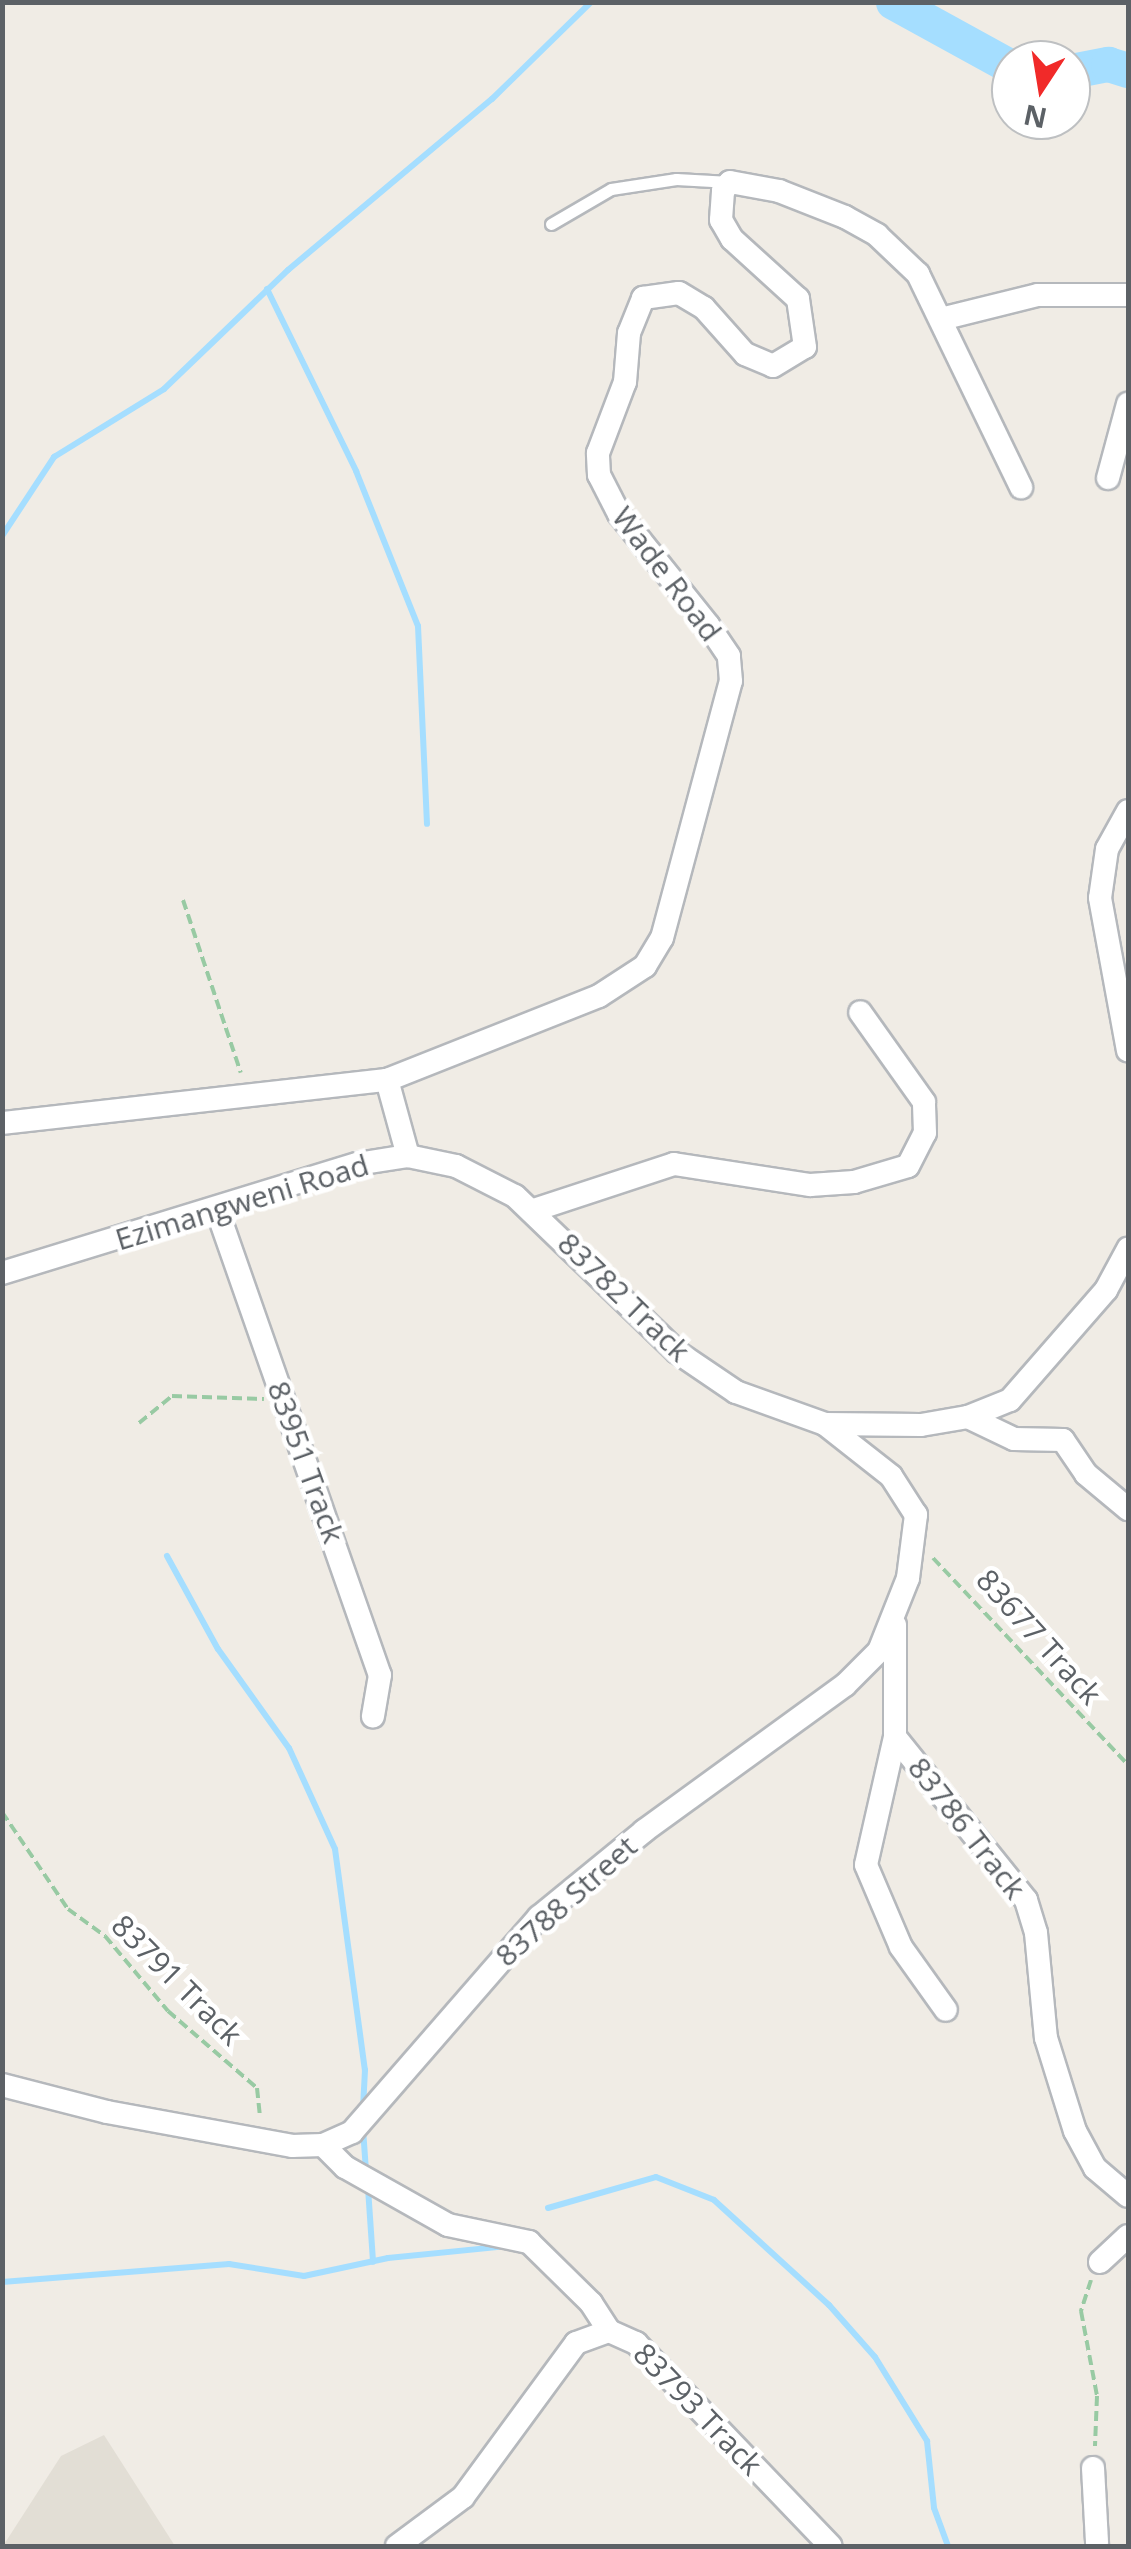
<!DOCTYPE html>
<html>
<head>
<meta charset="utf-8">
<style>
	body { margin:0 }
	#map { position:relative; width:1131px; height:2549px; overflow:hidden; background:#f0ece5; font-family:"Open Sans",sans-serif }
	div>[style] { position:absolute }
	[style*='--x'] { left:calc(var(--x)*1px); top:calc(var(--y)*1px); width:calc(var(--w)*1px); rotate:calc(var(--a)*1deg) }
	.education>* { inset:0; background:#e2ded5 }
	.stream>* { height:6px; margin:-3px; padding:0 3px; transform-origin:3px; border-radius:3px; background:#a5deff }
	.river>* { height:35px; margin:-17.5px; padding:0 17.5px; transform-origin:17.5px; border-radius:17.5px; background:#a5deff }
	.path>* { height:4px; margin-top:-2px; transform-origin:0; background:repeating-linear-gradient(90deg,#98caa3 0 10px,transparent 0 15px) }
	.roads { filter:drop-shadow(2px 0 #b5b8bc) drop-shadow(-2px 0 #b5b8bc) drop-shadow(0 2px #b5b8bc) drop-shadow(0 -2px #b5b8bc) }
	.lane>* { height:11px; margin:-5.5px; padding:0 5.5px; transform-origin:5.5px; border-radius:5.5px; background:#fff }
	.street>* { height:22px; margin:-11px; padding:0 11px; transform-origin:11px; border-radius:11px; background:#fff }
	span { translate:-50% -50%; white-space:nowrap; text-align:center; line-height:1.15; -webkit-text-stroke:9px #fff; paint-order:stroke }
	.street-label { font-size:30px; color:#5c6166 }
	.frame { position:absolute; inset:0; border:5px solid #5c6166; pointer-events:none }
	.north { position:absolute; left:991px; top:40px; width:100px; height:100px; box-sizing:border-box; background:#fff; border:2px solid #bec0c2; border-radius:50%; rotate:192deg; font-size:28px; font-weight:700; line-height:40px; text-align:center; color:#5c6166 }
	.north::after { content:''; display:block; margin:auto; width:35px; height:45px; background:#f12a29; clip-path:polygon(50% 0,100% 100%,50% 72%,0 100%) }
</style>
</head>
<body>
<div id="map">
	<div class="education">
		<div style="clip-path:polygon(104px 2435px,175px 2546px,3px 2546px,61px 2456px)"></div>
	</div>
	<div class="stream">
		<div style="--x:267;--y:289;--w:203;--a:63.9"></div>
		<div style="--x:356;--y:471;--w:167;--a:68.2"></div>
		<div style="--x:418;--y:626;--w:198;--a:87.4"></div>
		<div style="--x:2;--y:536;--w:95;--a:-56.6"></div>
		<div style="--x:54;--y:457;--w:129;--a:-31.7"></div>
		<div style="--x:164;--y:389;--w:172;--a:-43.8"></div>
		<div style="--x:288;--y:270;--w:266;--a:-40"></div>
		<div style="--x:492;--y:99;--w:139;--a:-44.4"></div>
		<div style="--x:167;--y:1556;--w:106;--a:61.3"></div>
		<div style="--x:218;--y:1649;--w:122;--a:54.4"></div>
		<div style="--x:289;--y:1748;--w:111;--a:65.5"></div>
		<div style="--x:335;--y:1849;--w:223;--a:82.3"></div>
		<div style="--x:365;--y:2070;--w:36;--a:93"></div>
		<div style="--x:363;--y:2129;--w:42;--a:85.9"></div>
		<div style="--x:368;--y:2188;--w:74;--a:86.1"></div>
		<div style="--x:548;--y:2208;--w:112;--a:-16"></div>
		<div style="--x:656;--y:2177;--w:62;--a:21.6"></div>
		<div style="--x:714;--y:2200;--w:156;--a:42.4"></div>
		<div style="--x:829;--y:2305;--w:69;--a:48.5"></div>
		<div style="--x:875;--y:2357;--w:99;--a:58.2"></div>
		<div style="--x:927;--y:2441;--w:67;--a:84"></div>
		<div style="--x:934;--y:2508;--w:40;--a:69.8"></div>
		<div style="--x:2;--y:2282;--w:228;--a:-4.5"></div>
		<div style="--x:229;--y:2264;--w:76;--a:9.1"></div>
		<div style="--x:304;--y:2276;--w:86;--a:-12.1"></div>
		<div style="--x:388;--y:2258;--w:112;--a:-5.7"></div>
	</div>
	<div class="river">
		<div style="--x:893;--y:2;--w:135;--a:28.8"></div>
		<div style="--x:1071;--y:71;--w:38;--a:-11"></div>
		<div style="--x:1108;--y:64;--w:21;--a:17"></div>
	</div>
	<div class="path">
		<div style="--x:183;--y:900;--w:182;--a:71.5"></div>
		<div style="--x:139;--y:1423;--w:43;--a:-39.3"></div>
		<div style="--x:172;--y:1396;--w:92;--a:1.9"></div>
		<div style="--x:933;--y:1558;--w:284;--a:46.7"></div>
		<div style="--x:2;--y:1812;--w:117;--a:55.8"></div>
		<div style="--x:68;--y:1909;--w:46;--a:36.1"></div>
		<div style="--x:105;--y:1936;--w:98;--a:50"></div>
		<div style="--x:168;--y:2011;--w:118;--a:40.9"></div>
		<div style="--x:257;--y:2088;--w:29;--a:84"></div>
		<div style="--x:1091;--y:2280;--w:33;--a:108"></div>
		<div style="--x:1081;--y:2311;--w:86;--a:79.3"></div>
		<div style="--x:1097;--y:2396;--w:50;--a:92.3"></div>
	</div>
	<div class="roads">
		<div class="lane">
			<div style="--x:551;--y:224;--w:69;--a:-30.3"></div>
			<div style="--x:611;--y:189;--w:66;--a:-8.7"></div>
			<div style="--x:676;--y:179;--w:54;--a:3.2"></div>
		</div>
		<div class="street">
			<div style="--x:945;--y:318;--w:96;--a:-13.9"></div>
			<div style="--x:1038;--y:295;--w:90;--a:0"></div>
			<div style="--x:1108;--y:478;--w:77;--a:-74.9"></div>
			<div style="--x:1128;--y:811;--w:43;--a:118.9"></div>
			<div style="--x:1107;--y:849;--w:49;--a:98.1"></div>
			<div style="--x:1100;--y:898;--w:155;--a:79.6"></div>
			<div style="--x:2;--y:1123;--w:387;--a:-6.4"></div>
			<div style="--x:387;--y:1080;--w:228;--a:-21.6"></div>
			<div style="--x:599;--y:996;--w:55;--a:-33.1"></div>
			<div style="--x:645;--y:966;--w:33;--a:-59"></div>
			<div style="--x:662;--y:938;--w:266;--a:-75"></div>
			<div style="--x:731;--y:681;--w:25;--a:-95"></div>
			<div style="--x:729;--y:656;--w:37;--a:-124"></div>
			<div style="--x:708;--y:625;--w:142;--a:-128.7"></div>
			<div style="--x:619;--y:514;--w:44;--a:-117.1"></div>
			<div style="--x:599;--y:475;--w:22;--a:-93"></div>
			<div style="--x:598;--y:453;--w:76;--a:-69.2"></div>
			<div style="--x:625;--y:382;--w:49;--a:-85.3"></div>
			<div style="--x:629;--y:333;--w:38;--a:-68"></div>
			<div style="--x:643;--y:298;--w:36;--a:-8"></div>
			<div style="--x:679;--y:293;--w:29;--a:31"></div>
			<div style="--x:704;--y:308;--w:62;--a:48.3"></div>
			<div style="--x:745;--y:354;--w:30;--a:23"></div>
			<div style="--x:773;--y:366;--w:37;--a:-31"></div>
			<div style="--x:805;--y:347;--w:49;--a:-98.3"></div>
			<div style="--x:798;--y:299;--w:89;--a:-137.7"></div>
			<div style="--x:732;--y:239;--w:22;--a:-120"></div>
			<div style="--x:721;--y:220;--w:29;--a:-86"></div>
			<div style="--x:723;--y:191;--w:11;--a:-52"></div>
			<div style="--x:730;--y:182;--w:50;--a:10.4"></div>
			<div style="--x:779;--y:191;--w:71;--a:21.5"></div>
			<div style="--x:845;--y:217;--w:37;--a:29"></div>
			<div style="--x:877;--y:235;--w:57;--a:43.6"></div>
			<div style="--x:918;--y:274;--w:237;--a:64.2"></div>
			<div style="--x:408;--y:1156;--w:49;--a:11.8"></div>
			<div style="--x:456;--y:1166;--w:66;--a:27"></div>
			<div style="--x:515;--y:1196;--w:225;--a:43.9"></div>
			<div style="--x:677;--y:1352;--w:71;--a:34.1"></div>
			<div style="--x:736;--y:1392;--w:95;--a:19.8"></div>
			<div style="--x:825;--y:1424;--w:96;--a:0.6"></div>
			<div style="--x:921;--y:1425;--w:48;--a:-9.7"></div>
			<div style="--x:968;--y:1417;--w:45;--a:-22"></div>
			<div style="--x:1010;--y:1400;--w:146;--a:-48.9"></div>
			<div style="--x:1106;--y:1290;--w:47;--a:-61.8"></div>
			<div style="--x:217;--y:1210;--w:493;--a:70.7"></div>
			<div style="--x:380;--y:1675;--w:42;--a:99.7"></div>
			<div style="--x:534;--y:1210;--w:147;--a:-18.2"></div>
			<div style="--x:674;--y:1164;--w:138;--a:8.8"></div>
			<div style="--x:810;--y:1185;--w:44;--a:-3.9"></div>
			<div style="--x:854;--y:1182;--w:56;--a:-16.5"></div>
			<div style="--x:908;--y:1166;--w:37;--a:-63"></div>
			<div style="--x:925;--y:1133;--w:31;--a:-92"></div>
			<div style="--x:924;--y:1102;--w:110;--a:-125.4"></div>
			<div style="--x:2;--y:1273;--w:371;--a:-17.1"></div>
			<div style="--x:357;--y:1164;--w:52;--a:-8.9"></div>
			<div style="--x:408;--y:1156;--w:79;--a:-105.4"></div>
			<div style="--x:968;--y:1417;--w:51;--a:25.6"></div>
			<div style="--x:1014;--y:1439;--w:49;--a:1.2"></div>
			<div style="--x:1063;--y:1440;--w:41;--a:55.9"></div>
			<div style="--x:1086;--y:1474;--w:55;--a:39.8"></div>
			<div style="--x:895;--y:1625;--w:112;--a:90"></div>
			<div style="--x:895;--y:1737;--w:131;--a:102.8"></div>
			<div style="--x:866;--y:1865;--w:89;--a:66.9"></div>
			<div style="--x:901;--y:1947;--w:77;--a:54.5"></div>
			<div style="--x:895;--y:1737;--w:209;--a:51.2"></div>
			<div style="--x:1026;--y:1900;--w:34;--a:73"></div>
			<div style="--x:1036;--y:1933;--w:105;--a:84.6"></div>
			<div style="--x:1046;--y:2038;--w:97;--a:72.7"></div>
			<div style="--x:1075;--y:2131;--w:42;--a:61.6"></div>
			<div style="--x:1095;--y:2168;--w:43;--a:40.3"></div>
			<div style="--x:2;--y:2085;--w:108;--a:14.4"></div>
			<div style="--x:107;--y:2112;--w:188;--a:10.4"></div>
			<div style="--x:292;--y:2146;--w:31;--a:-2"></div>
			<div style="--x:323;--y:2145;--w:32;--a:-24"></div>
			<div style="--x:352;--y:2132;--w:285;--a:-49"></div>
			<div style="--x:539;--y:1917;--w:136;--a:-39.3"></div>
			<div style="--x:644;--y:1831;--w:248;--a:-36"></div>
			<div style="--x:845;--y:1685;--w:48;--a:-45"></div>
			<div style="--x:879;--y:1651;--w:79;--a:-68.3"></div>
			<div style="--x:908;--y:1578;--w:64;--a:-82.8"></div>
			<div style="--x:916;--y:1515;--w:46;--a:-122.7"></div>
			<div style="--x:891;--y:1476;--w:84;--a:-141.8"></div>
			<div style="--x:323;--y:2145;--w:31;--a:45"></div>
			<div style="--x:345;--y:2167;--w:118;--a:29.4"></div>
			<div style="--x:448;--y:2225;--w:83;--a:11.9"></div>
			<div style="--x:529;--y:2242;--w:87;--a:44.5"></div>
			<div style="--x:591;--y:2303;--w:33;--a:57"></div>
			<div style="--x:1100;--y:2262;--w:38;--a:-43"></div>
			<div style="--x:1093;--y:2468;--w:75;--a:86.9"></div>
			<div style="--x:397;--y:2546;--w:82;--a:-36.6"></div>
			<div style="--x:463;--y:2497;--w:191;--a:-53.7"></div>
			<div style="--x:576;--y:2343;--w:35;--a:-20"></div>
			<div style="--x:609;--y:2331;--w:30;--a:24"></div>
			<div style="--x:636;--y:2343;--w:281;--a:46.2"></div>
		</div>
	</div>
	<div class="street-label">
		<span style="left:667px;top:574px;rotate:53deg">Wade Road</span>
		<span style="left:242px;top:1202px;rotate:-17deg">Ezimangweni Road</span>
		<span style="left:624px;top:1297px;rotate:44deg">83782 Track</span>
		<span style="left:306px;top:1462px;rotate:70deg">83951 Track</span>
		<span style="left:1039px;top:1637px;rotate:48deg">83677 Track</span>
		<span style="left:967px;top:1828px;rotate:52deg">83786 Track</span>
		<span style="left:566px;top:1901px;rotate:-42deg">83788 Street</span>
		<span style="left:177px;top:1980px;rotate:45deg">83791 Track</span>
		<span style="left:698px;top:2409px;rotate:46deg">83793 Track</span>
	</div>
	<div class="frame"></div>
	<div class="north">N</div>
</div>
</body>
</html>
